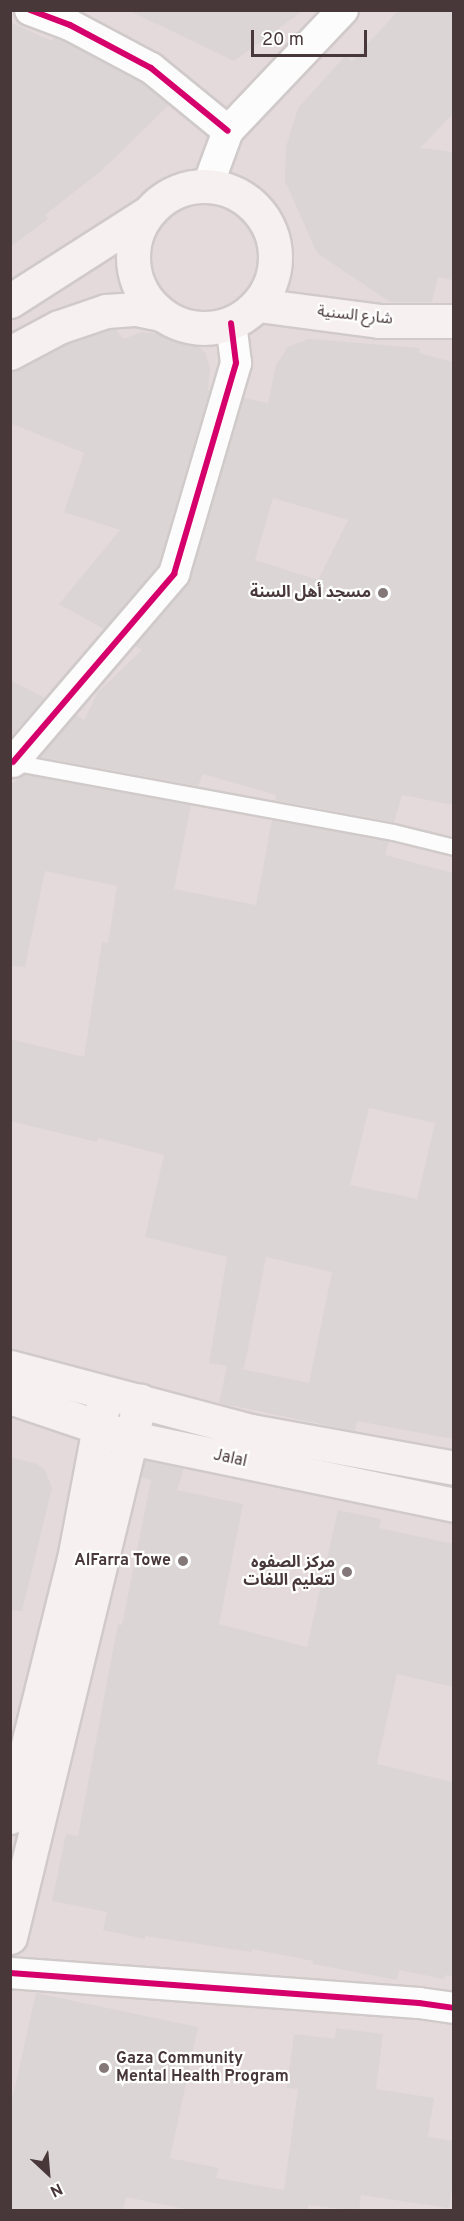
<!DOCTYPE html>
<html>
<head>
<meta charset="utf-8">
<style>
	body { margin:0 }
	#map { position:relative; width:464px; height:2221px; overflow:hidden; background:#f2ecec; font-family:Overpass,"Noto Sans Arabic",sans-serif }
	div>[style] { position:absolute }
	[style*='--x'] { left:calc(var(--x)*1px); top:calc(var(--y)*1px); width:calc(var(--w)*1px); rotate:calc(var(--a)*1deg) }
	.residential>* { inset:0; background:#e5dadb; transform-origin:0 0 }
	.building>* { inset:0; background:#dbd5d5 }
	.roads { filter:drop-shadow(2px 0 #d0caca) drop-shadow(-2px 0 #d0caca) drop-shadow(0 2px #d0caca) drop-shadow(0 -2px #d0caca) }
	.lane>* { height:15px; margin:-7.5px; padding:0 7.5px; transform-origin:7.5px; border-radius:7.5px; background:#fdfcfc }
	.street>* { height:30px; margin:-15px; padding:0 15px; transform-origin:15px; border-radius:15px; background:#fdfcfc }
	.secondary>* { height:33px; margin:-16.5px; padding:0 16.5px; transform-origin:16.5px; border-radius:16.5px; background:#f7f0f0 }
	.secondary>.ring { margin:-16.5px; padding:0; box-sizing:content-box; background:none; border:33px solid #f7f0f0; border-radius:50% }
	.cycleway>* { height:6px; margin:-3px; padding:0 3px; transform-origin:3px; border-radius:3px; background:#d6006c }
	.dots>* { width:16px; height:16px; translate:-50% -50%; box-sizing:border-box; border:3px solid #fff; border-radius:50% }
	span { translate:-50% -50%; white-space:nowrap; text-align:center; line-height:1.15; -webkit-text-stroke:4.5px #fff; paint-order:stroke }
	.street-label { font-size:16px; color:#48383a }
	.poi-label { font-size:16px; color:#48383a; font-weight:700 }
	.right { translate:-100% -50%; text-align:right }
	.left { translate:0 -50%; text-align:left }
	.frame { position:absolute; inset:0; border:12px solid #48383a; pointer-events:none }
	.north { position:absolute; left:18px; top:2143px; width:60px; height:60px; -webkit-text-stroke:4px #fff; paint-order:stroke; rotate:154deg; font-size:16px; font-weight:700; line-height:24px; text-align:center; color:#48383a }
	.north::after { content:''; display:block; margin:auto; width:21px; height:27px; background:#48383a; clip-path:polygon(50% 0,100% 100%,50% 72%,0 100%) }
	.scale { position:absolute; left:251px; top:30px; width:116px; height:27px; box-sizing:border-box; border:3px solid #48383a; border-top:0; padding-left:8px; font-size:18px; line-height:21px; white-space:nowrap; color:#48383a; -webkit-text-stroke:4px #fff; paint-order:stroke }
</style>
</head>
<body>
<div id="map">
	<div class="residential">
		<div style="left:11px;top:11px;width:442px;height:2199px"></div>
	</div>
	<div class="building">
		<div style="clip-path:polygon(128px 10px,304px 10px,234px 61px)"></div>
		<div style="clip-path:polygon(399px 10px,453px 10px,453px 114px,420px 148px,453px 152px,453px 280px,438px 277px,432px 302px,390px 302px,317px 253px,285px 181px,286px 147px,298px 108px,346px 55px,352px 61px)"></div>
		<div style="clip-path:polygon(10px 22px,52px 41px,54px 38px,63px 41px,141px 82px,169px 105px,101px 171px,45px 215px,48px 219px,10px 247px)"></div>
		<div style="clip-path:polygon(115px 329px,124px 339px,141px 332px,183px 337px,196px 343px,206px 354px,210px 368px,208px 390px,210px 390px,158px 566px,104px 629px,59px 604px,120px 530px,64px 512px,84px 453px,10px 423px,10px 372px,66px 344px)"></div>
		<div style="clip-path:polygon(evenodd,308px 339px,420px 348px,419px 353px,453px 362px,453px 805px,402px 795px,394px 822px,275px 800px,276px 795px,203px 774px,198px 786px,40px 757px,76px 715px,84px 720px,98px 692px,142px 650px,135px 646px,187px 585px,244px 398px,268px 403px,276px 365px,288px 347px,308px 339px,273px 498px,348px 520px,318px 580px,255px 560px,273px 498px)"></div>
		<div style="clip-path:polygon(10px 680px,45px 698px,10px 737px)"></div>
		<div style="clip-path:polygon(evenodd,25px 774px,191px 805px,174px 889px,256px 905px,272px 820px,389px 841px,385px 855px,453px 873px,453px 1439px,357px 1421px,355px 1431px,219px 1403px,227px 1366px,309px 1383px,332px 1272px,266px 1257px,244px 1369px,209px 1363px,227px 1257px,145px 1237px,164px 1155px,98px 1138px,97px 1142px,10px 1121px,10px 1039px,84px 1057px,102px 942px,108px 943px,117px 886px,45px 871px,25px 967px,10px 966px,10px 785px,25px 774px,369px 1108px,435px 1123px,417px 1199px,350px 1185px,369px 1108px)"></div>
		<div style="clip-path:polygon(10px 1457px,37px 1464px,45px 1470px,52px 1488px,22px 1611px,10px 1610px)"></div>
		<div style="clip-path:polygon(145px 1460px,184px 1468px,177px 1490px,243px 1504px,219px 1624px,307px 1647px,338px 1510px,381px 1519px,379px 1528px,453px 1544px,453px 1687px,397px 1674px,377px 1764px,453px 1782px,453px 1977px,445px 1975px,444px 1979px,399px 1970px,397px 1980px,313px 1964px,313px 1961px,252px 1949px,252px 1952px,145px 1936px,145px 1939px,103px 1930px,107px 1912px,52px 1901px,66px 1834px,78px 1836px,118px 1624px,122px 1625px,151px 1480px,141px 1477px)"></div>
		<div style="clip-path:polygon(36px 1993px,198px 2027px,170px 2158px,218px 2168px,216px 2178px,284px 2190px,298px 2089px,287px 2088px,294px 2034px,335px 2039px,336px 2028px,383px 2034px,376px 2089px,434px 2098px,428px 2137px,453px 2141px,453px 2180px,449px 2208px,361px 2195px,359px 2211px,308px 2205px,308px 2211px,195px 2211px,126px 2197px,123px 2211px,10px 2211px,10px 2109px)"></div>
	</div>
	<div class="roads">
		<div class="lane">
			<div style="--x:12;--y:762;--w:387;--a:10.4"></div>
			<div style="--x:393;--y:832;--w:63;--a:13.8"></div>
		</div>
		<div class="street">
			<div style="--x:30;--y:10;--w:43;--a:20.6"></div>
			<div style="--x:70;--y:25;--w:92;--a:28"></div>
			<div style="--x:151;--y:68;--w:99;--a:39.3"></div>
			<div style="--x:208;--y:185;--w:58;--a:-69.7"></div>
			<div style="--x:228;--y:131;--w:167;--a:-46.5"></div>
			<div style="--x:13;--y:762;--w:248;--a:-49.4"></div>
			<div style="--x:174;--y:574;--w:220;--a:-73.6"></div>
			<div style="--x:236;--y:363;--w:40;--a:-97.1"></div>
			<div style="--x:10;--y:1973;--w:410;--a:4.2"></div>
			<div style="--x:419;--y:2003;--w:35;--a:8"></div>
		</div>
		<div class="secondary">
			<div class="ring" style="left:133px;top:186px;width:109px;height:109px"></div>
			<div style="--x:10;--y:301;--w:165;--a:-32.6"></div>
			<div style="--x:258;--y:305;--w:122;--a:7.5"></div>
			<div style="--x:379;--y:321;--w:75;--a:0"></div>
			<div style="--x:10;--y:353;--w:55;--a:-28"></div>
			<div style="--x:59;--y:327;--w:50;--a:-18.8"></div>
			<div style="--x:106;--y:311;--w:31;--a:-4"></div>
			<div style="--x:137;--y:309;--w:25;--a:12"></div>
			<div style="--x:10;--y:1367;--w:249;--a:14.9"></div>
			<div style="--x:251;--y:1431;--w:206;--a:10.3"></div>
			<div style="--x:10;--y:1397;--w:128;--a:18.7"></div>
			<div style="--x:131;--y:1438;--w:330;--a:11.7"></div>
			<div style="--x:10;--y:1817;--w:266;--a:-76.1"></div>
			<div style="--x:74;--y:1559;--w:156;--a:-79.3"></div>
			<div style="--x:10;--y:1937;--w:552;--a:-76.37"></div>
		</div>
	</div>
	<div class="cycleway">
		<div style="--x:30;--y:10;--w:43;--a:20.6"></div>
		<div style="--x:70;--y:25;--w:92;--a:28"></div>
		<div style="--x:151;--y:68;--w:99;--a:39.3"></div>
		<div style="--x:13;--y:762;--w:248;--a:-49.4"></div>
		<div style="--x:174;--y:574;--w:220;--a:-73.6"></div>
		<div style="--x:236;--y:363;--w:40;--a:-97.1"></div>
		<div style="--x:10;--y:1973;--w:410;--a:4.2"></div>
		<div style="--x:419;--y:2003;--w:35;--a:8"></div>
	</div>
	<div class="dots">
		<div style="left:383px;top:593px;background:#847778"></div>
		<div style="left:183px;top:1561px;background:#847778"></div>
		<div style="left:347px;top:1572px;background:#847778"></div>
		<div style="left:104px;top:2068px;background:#847778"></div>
	</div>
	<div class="street-label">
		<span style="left:355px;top:316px;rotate:6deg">شارع السنية</span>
		<span style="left:230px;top:1459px;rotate:12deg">Jalal</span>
	</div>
	<div class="poi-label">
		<span class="right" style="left:371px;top:593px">مسجد أهل السنة</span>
		<span class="right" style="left:171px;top:1561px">AlFarra Towe</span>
		<span class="right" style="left:335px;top:1572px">مركز الصفوه<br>لتعليم اللغات</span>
		<span class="left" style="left:116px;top:2068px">Gaza Community<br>Mental Health Program</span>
	</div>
	<div class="frame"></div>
	<div class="north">N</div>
	<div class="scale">20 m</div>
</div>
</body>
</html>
